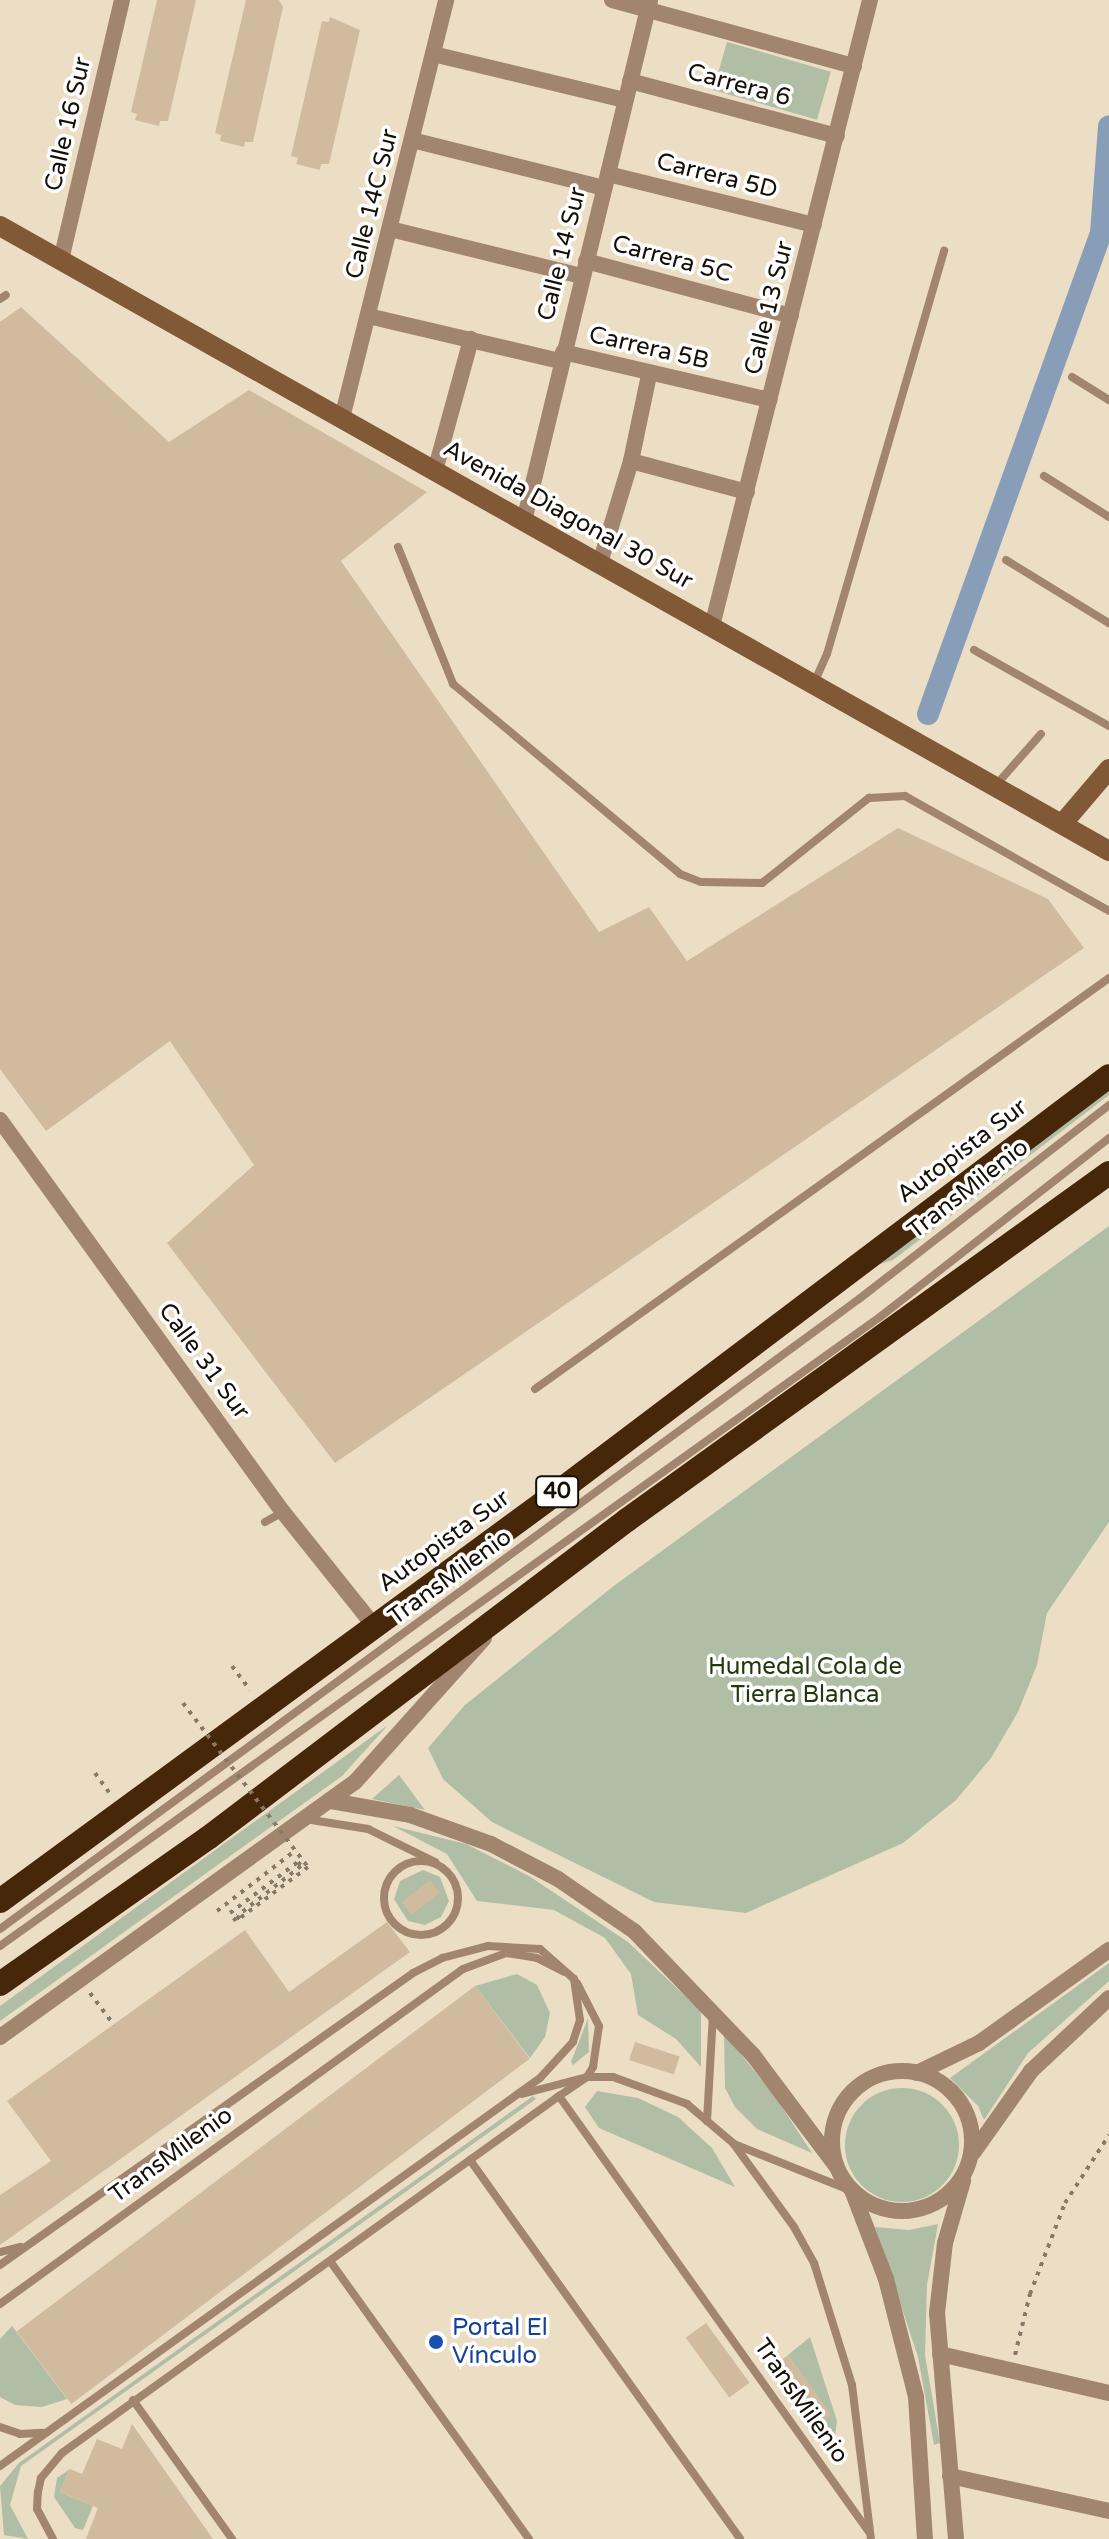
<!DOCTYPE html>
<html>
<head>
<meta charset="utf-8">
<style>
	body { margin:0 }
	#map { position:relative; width:1109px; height:2539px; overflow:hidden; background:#ecdec5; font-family:"Varela Round",sans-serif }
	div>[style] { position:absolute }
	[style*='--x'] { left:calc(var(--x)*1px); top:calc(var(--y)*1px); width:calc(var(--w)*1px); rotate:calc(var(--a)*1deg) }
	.green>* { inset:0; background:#afbea4; transform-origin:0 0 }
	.round { border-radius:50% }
	.canal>* { height:22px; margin:-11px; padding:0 11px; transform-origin:11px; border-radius:11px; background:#889db7 }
	.building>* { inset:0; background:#d0bb9f; transform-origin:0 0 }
	.path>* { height:4px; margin-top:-2px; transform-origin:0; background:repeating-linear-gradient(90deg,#837a69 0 4px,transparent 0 10px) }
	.lane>* { height:8px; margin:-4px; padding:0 4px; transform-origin:4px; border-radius:4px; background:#a1856e }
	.lane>.ring { margin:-4px; padding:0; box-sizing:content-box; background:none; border:8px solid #a1856e; border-radius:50% }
	.street>* { height:16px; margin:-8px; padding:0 8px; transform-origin:8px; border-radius:8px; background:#a1856e }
	.street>.ring { margin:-8px; padding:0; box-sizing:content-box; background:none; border:16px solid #a1856e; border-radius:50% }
	.secondary>* { height:20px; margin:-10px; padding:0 10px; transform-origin:10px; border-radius:10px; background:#815937 }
	.highway>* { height:24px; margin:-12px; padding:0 12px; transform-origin:12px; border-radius:12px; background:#472709 }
	.path-bridge>* { height:4px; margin-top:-2px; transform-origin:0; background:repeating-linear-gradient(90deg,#837a69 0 4px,transparent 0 10px) }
	.dots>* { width:22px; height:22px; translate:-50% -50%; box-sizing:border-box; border:4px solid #fff; border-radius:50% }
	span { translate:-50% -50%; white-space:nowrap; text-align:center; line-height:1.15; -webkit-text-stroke:7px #fff; paint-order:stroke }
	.shield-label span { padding:2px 6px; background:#fff; border:2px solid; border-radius:6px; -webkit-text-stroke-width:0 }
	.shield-label { font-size:22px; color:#140f07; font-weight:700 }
	.street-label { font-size:24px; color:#140f07 }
	.park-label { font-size:24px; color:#21380b }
	.transit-label { font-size:24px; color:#164399 }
	.left { translate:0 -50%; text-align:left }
</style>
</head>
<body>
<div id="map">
	<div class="green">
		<div style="left:727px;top:42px;width:108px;height:50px;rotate:16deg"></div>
		<div style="clip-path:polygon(1109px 1088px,1109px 1095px,893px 1260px,874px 1266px)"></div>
		<div style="clip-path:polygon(1109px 1226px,1109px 1522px,1047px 1613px,1037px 1665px,1018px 1712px,991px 1758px,956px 1800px,903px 1843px,746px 1913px,654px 1902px,492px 1822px,443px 1779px,428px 1748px,465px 1705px,615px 1585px)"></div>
		<div style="clip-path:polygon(388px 1725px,342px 1776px,0 2021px,0 2006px)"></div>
		<div style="clip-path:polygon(399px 1775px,425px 1810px,372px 1799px)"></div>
		<div style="clip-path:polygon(393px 1826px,466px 1844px,529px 1876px,628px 1942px,701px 2011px,701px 2067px,676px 2039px,638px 2015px,631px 1974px,605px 1938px,554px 1910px,477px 1901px,447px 1854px)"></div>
		<div style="clip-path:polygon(423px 1870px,440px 1877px,449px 1901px,441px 1917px,425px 1925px,408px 1921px,394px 1899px,400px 1881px)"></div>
		<div style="clip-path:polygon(1109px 1963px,1109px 1981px,1028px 2053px,984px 2120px,978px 2106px,950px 2078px)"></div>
		<div style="clip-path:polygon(517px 1974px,537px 1985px,550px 2013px,545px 2037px,530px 2058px,475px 1986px)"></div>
		<div style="clip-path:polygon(588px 2018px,589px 2052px,573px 2065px,571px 2062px)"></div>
		<div style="clip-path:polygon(724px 2033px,778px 2101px,812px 2153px,757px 2129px,735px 2107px,725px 2088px)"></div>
		<div class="round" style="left:845px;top:2088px;width:114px;height:114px"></div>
		<div style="clip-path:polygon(597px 2091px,638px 2098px,678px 2117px,712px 2148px,735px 2187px,599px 2128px,585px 2107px)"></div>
		<div style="clip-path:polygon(533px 2096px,536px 2099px,21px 2466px,10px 2505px,28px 2539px,4px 2535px,0 2486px,19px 2463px)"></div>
		<div style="clip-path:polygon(938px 2224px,927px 2285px,925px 2355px,940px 2443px,934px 2445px,918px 2357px,875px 2227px,909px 2230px)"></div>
		<div style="clip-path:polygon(12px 2326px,67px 2399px,42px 2407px,15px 2405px,0 2397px,0 2339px)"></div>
		<div style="clip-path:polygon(810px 2337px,837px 2421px,834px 2444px,827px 2450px,811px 2429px,831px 2415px,788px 2355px)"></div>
		<div style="clip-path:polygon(70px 2469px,60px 2492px,93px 2506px,83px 2530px,75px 2528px,54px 2497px,57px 2478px)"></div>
	</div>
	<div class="canal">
		<div style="--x:928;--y:714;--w:511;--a:-70.22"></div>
		<div style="--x:1101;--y:233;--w:107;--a:-85.7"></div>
	</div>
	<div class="building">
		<div style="clip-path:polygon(157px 0,196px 0,168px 121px,160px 121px,159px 126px,135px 120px,137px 114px,131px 112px)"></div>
		<div style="clip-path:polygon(246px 0,279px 0,283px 7px,253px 142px,245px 142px,244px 147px,220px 141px,221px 135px,215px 133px)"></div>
		<div style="clip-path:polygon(330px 17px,360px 30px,329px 164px,321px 164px,320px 170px,296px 164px,298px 158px,291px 156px,322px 21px,329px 22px)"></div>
		<div style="clip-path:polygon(21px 307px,169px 442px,249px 390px,427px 492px,341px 561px,599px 932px,649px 907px,687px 961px,898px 828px,1048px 899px,1084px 948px,335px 1463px,167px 1243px,254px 1165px,170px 1041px,46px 1131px,0 1069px,0 322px)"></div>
		<div style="left:430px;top:1880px;width:16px;height:36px;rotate:52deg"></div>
		<div style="clip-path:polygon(387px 1922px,410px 1952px,0 2245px,0 2195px,51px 2161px,7px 2101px,245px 1930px,289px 1992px)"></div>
		<div style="left:475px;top:1986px;width:91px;height:574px;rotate:53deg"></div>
		<div style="left:635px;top:2042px;width:47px;height:19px;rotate:18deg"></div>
		<div style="left:706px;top:2323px;width:74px;height:25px;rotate:54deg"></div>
		<div style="left:788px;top:2355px;width:74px;height:24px;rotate:54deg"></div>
		<div style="clip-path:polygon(132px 2424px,213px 2539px,86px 2539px,98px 2508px,60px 2492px,70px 2469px,82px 2474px,97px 2439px,122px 2449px)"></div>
	</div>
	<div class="path">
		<div style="--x:232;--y:1666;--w:30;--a:53"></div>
		<div style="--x:95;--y:1773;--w:24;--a:54"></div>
		<div style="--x:217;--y:1911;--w:100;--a:-37.7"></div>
		<div style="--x:237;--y:1916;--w:8;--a:50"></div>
		<div style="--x:90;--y:1993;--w:40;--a:53"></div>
		<div style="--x:1015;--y:2355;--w:63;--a:-76.2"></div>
		<div style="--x:1030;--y:2294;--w:97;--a:-69"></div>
		<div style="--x:1065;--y:2203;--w:81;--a:-57.1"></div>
	</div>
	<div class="lane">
		<div style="--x:0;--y:299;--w:7;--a:-34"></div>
		<div style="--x:1072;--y:377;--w:44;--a:31.9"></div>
		<div style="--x:1044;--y:476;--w:77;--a:32.2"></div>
		<div style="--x:398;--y:547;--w:148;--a:68.1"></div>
		<div style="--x:453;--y:684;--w:296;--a:39.9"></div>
		<div style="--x:680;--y:874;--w:22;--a:21"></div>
		<div style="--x:701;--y:882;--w:61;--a:0.9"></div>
		<div style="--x:762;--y:883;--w:137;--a:-38.5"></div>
		<div style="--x:869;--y:798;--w:36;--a:-3"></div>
		<div style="--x:905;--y:796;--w:234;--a:29.4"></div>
		<div style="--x:1006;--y:560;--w:121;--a:31.5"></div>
		<div style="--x:974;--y:650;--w:155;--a:29.4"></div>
		<div style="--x:814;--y:683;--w:32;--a:-66"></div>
		<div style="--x:827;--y:654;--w:420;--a:-73.8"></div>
		<div style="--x:996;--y:785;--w:68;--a:-48.6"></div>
		<div style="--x:535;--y:1389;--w:706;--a:-35.6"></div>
		<div style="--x:265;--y:1522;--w:21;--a:-29"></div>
		<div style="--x:305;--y:1819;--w:64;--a:9"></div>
		<div style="--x:368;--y:1829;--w:75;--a:26.2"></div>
		<div class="ring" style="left:384px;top:1861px;width:66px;height:66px"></div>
		<div style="--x:0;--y:1929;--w:1065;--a:-36.26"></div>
		<div style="--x:859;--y:1299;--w:316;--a:-37.8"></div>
		<div style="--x:0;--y:1946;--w:1082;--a:-35.56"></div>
		<div style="--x:880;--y:1317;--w:291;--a:-38"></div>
		<div style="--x:522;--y:2094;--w:67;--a:-14.7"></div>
		<div style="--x:587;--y:2077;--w:12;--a:-59"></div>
		<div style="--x:593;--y:2067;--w:41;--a:-81.7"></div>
		<div style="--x:599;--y:2026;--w:48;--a:-117.1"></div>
		<div style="--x:559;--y:2096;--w:535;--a:54.59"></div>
		<div style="--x:707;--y:2121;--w:107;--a:-86.8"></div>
		<div style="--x:734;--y:2144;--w:127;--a:21.7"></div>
		<div style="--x:470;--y:2160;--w:465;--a:54.5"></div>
		<div style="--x:0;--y:2252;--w:21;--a:-14"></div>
		<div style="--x:330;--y:2261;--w:342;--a:54.4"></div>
		<div style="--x:0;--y:2265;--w:506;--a:-35.26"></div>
		<div style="--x:413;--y:1973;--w:33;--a:-27"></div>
		<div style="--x:442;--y:1958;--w:48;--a:-14.6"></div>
		<div style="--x:488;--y:1946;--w:52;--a:3.3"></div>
		<div style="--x:540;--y:1949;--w:45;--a:41.4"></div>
		<div style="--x:574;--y:1979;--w:41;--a:81.7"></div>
		<div style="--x:580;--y:2020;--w:23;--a:108"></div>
		<div style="--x:573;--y:2042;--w:49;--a:132.5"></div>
		<div style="--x:540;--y:2078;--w:665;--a:144.3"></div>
		<div style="--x:0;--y:2304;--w:571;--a:-35.89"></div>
		<div style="--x:463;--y:1969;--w:46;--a:-20.4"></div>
		<div style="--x:506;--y:1953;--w:31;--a:9"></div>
		<div style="--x:537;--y:1958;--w:30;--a:27"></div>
		<div style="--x:133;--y:2400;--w:171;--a:54.5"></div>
		<div style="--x:0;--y:2427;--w:21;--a:19"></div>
		<div style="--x:20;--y:2434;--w:22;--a:-3"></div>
		<div style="--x:53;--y:2539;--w:34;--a:-118"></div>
		<div style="--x:37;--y:2509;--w:17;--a:-87"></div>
		<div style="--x:38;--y:2492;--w:14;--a:-78"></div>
		<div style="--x:41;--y:2478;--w:33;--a:-50"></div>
		<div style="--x:62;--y:2453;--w:612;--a:-35.69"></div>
		<div style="--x:559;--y:2096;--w:34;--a:-34"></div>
		<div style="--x:587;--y:2077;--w:26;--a:0"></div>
		<div style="--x:613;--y:2077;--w:79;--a:20"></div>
		<div style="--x:687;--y:2104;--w:60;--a:40.3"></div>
		<div style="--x:733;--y:2143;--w:104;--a:54"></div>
		<div style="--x:794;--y:2227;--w:41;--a:60.9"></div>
		<div style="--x:814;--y:2263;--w:128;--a:72.7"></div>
		<div style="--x:852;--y:2385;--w:155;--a:83"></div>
	</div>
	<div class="street">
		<div style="--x:612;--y:0;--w:251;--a:15.3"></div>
		<div style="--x:433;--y:54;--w:197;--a:13.5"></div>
		<div style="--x:630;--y:81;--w:214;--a:14.9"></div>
		<div style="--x:412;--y:140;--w:198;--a:14"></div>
		<div style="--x:608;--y:174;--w:212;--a:13.9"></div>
		<div style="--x:390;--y:229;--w:198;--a:13.8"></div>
		<div style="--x:61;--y:260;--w:267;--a:-76.8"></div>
		<div style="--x:586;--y:261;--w:212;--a:15"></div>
		<div style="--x:368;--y:316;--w:197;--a:13.2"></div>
		<div style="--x:563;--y:352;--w:212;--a:13.1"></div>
		<div style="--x:342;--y:418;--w:431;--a:-76"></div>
		<div style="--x:631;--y:461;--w:120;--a:15"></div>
		<div style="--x:435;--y:471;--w:137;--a:-74.7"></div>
		<div style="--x:524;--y:521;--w:536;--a:-76.4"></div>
		<div style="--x:600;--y:563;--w:107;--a:-73.1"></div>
		<div style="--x:631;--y:461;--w:88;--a:-78.2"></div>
		<div style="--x:712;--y:626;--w:646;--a:-75.83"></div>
		<div style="--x:0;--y:1120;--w:483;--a:54.2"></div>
		<div style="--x:283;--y:1512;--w:146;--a:51.4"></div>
		<div style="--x:331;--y:1801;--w:80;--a:10"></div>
		<div style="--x:410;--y:1815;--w:86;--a:19.7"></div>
		<div style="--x:491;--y:1844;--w:76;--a:27.6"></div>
		<div style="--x:558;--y:1879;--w:92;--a:34.4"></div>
		<div style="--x:634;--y:1931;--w:172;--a:46.2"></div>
		<div style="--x:753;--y:2055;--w:139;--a:53.2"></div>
		<div style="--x:0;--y:2037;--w:437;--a:-35.7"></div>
		<div style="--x:355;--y:1782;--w:193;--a:-48.1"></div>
		<div class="ring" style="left:832px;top:2071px;width:124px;height:124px"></div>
		<div style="--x:917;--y:2073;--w:69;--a:-25.8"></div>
		<div style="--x:979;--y:2043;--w:160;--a:-35.6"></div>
		<div style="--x:973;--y:2153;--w:100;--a:-54.7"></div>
		<div style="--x:1031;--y:2071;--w:107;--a:-43.1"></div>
		<div style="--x:853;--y:2193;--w:92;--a:69"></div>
		<div style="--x:886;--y:2279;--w:122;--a:75.7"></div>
		<div style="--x:916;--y:2397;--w:142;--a:86.4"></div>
		<div style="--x:940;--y:2354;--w:173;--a:13"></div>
		<div style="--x:950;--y:2476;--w:163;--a:12.4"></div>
		<div style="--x:956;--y:2539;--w:227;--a:-94.8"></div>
		<div style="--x:937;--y:2313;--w:70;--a:-83.5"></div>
		<div style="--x:945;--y:2243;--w:65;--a:-73.8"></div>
	</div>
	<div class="secondary">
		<div style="--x:0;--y:226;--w:1273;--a:29.4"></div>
		<div style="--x:1063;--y:823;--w:71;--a:-49.6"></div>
	</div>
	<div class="highway">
		<div style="--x:0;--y:1901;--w:692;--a:-36.24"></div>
		<div style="--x:558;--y:1492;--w:690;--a:-37.05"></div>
		<div style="--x:0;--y:1984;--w:254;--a:-35.1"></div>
		<div style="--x:208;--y:1838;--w:526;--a:-37.2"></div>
		<div style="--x:627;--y:1520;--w:594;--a:-35.75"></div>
	</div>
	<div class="path-bridge">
		<div style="--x:183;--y:1703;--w:206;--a:52.7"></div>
		<div style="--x:308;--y:1867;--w:90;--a:143.1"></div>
		<div style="--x:236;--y:1921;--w:10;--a:-127"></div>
		<div style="--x:230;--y:1913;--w:85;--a:-36.9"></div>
		<div style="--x:298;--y:1862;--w:5;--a:53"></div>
		<div style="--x:301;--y:1866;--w:81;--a:142"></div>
	</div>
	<div class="dots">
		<div style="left:436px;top:2342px;background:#1a4fb4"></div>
	</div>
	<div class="shield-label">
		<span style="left:557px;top:1492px">40</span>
	</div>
	<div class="street-label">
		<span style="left:739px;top:85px;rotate:15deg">Carrera 6</span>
		<span style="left:68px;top:124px;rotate:-77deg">Calle 16 Sur</span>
		<span style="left:717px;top:176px;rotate:14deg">Carrera 5D</span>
		<span style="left:372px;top:204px;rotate:-76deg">Calle 14C Sur</span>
		<span style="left:562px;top:254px;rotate:-76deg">Calle 14 Sur</span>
		<span style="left:672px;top:259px;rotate:15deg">Carrera 5C</span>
		<span style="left:769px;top:308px;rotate:-76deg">Calle 13 Sur</span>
		<span style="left:649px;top:348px;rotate:13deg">Carrera 5B</span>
		<span style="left:568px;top:515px;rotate:29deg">Avenida Diagonal 30 Sur</span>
		<span style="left:962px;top:1151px;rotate:-37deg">Autopista Sur</span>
		<span style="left:968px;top:1189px;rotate:-38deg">TransMilenio</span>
		<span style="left:204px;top:1361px;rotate:54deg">Calle 31 Sur</span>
		<span style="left:444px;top:1541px;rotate:-36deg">Autopista Sur</span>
		<span style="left:450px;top:1577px;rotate:-36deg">TransMilenio</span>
		<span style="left:171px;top:2155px;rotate:-36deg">TransMilenio</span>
		<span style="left:801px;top:2401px;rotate:55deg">TransMilenio</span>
	</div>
	<div class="park-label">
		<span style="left:805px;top:1681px">Humedal Cola de<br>Tierra Blanca</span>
	</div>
	<div class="transit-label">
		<span class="left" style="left:452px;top:2342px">Portal El<br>Vínculo</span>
	</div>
</div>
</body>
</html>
